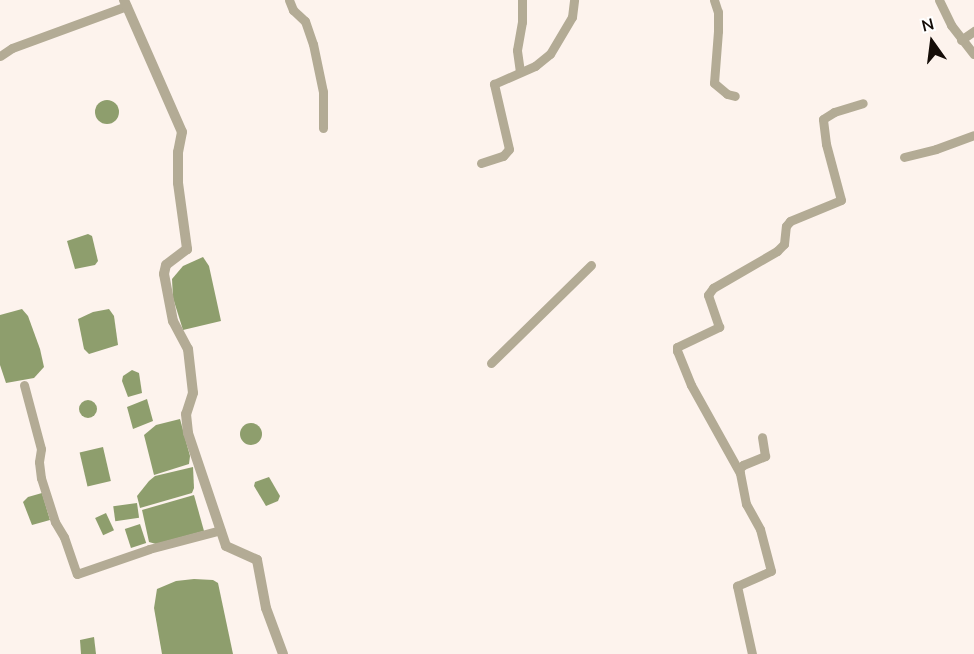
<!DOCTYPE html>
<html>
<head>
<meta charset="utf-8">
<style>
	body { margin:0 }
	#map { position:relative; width:974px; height:654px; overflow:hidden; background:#fdf3ed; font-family:Mulish,sans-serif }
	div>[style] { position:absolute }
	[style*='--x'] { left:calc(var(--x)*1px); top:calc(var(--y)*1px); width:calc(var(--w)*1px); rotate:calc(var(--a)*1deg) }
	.water>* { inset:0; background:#8e9e6d; transform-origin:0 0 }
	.round { border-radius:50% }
	.minor>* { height:9px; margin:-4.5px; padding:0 4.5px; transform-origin:4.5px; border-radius:4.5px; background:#b3ab95 }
	.tertiary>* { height:10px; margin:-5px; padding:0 5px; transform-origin:5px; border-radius:5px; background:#b3ab95 }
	span { translate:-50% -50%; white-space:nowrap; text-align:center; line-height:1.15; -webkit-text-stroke:4.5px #fff; paint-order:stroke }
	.north { position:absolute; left:902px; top:12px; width:60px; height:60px; -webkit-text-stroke:4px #fff; paint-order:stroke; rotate:346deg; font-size:16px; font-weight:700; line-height:24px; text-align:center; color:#150d08 }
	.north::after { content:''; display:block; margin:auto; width:21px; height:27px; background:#150d08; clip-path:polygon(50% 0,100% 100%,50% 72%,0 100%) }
</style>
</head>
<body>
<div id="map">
	<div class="water">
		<div class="round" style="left:95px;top:100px;width:24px;height:24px"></div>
		<div style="clip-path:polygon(88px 234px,92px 236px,98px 261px,95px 265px,75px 269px,67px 241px)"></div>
		<div style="clip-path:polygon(203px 257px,209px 266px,221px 321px,183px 330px,173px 298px,172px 279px,183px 266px)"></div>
		<div style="clip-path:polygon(22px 309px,28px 316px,40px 349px,44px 367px,34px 378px,6px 383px,0 365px,0 315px)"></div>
		<div style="clip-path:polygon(109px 309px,114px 316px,118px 345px,89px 354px,84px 349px,78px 319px,93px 312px)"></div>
		<div style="clip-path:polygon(132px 370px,139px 373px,142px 393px,128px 397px,122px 381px,123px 376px)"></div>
		<div style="clip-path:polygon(147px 399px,153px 421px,133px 429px,127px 407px)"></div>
		<div class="round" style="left:79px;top:400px;width:18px;height:18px"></div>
		<div style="clip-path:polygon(180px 419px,190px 456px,189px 464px,154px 475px,144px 435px,156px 425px)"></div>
		<div class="round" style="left:240px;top:423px;width:22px;height:22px"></div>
		<div style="left:103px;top:447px;width:35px;height:24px;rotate:77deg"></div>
		<div style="clip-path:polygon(193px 467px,194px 488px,192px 493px,140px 508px,137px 496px,149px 481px,155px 476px)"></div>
		<div style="clip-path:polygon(269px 477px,280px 496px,278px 501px,266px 506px,254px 486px,255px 482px)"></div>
		<div style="clip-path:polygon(42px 493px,50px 520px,32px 525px,23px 502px,28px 497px)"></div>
		<div style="clip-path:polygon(194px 495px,204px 531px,156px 544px,149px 542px,142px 510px)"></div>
		<div style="left:137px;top:503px;width:15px;height:24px;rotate:82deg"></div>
		<div style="left:106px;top:513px;width:19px;height:12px;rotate:65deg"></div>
		<div style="left:140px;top:524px;width:20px;height:16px;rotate:72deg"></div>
		<div style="clip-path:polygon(194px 579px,213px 580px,218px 583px,233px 654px,162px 654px,154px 608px,157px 589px,176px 581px)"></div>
		<div style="clip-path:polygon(94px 637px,96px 654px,81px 654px,80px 640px)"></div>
	</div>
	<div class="minor">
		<div style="--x:289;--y:0;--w:11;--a:68"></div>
		<div style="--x:293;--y:10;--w:16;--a:43"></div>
		<div style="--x:305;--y:21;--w:24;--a:71"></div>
		<div style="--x:313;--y:44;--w:49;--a:78.2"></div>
		<div style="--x:323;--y:92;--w:36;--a:90"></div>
		<div style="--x:714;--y:0;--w:13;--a:72"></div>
		<div style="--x:718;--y:12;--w:19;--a:90"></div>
		<div style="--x:718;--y:31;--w:52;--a:94.4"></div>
		<div style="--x:714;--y:83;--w:17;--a:40"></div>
		<div style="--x:727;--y:94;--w:8;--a:14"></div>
		<div style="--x:939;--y:0;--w:28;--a:64"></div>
		<div style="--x:951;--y:25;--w:37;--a:52"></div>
		<div style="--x:961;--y:40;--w:16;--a:-35"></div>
		<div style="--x:0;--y:56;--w:14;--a:-34"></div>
		<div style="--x:12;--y:48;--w:122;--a:-20.1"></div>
		<div style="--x:520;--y:72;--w:22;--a:-98"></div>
		<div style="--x:517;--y:50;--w:28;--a:-80"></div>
		<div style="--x:522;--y:22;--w:22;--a:-90"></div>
		<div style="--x:904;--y:157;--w:33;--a:-14"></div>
		<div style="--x:936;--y:149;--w:40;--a:-20.2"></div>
		<div style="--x:481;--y:163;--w:23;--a:-18"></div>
		<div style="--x:503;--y:156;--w:9;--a:-49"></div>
		<div style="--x:509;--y:149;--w:67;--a:-103"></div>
		<div style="--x:494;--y:84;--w:45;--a:-23.7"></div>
		<div style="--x:535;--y:66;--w:19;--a:-39"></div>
		<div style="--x:550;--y:54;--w:43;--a:-59.3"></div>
		<div style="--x:572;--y:17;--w:17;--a:-83"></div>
		<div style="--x:491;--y:363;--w:140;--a:-44.4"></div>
		<div style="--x:24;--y:385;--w:66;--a:75.1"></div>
		<div style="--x:41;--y:449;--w:13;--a:99"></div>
		<div style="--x:39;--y:462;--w:16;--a:83"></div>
		<div style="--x:41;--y:478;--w:46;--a:72.3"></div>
		<div style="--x:55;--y:522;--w:17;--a:59"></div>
		<div style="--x:64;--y:537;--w:39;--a:71"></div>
		<div style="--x:77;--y:574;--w:76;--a:-19.1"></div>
		<div style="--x:149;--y:549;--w:74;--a:-14.8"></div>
		<div style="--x:740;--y:473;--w:101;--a:-119.1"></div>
		<div style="--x:691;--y:385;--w:37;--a:-112"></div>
		<div style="--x:677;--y:351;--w:4;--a:-90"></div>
		<div style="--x:677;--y:347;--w:47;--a:-25.5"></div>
		<div style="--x:719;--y:327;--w:34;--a:-109"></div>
		<div style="--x:708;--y:295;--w:9;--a:-54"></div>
		<div style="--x:713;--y:288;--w:74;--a:-30"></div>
		<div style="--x:777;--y:251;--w:10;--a:-45"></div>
		<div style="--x:784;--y:244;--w:18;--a:-84"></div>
		<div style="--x:786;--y:226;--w:6;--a:-51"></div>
		<div style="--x:790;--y:221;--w:55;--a:-22.4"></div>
		<div style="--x:841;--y:200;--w:58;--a:-105"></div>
		<div style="--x:826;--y:144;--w:25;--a:-97"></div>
		<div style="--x:823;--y:119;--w:13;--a:-32"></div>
		<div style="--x:834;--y:112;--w:30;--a:-17"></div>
		<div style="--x:752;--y:654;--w:70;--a:-102.4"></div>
		<div style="--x:737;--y:586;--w:37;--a:-24"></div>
		<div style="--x:771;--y:571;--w:43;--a:-104.7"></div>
		<div style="--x:760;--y:529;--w:29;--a:-119"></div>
		<div style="--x:746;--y:504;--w:36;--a:-101"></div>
		<div style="--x:739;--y:469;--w:6;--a:-45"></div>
		<div style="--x:743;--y:465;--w:24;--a:-22"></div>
		<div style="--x:765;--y:456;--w:19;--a:-99"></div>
	</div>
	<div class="tertiary">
		<div style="--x:124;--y:0;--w:144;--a:66.3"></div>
		<div style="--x:182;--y:132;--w:20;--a:101"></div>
		<div style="--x:178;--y:152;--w:31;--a:90"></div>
		<div style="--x:178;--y:183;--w:67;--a:82.2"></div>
		<div style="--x:187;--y:249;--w:26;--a:143"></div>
		<div style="--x:166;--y:265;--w:9;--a:103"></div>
		<div style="--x:164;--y:274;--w:48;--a:79.2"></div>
		<div style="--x:173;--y:321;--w:32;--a:62"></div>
		<div style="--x:188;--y:349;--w:44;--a:83.5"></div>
		<div style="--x:193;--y:393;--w:22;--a:108"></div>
		<div style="--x:186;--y:414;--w:19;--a:84"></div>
		<div style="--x:188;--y:433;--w:119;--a:71.4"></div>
		<div style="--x:226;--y:546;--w:34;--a:24"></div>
		<div style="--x:257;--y:560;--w:49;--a:79.4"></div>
		<div style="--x:266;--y:608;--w:49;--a:69.7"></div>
	</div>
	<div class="north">N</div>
</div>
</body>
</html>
